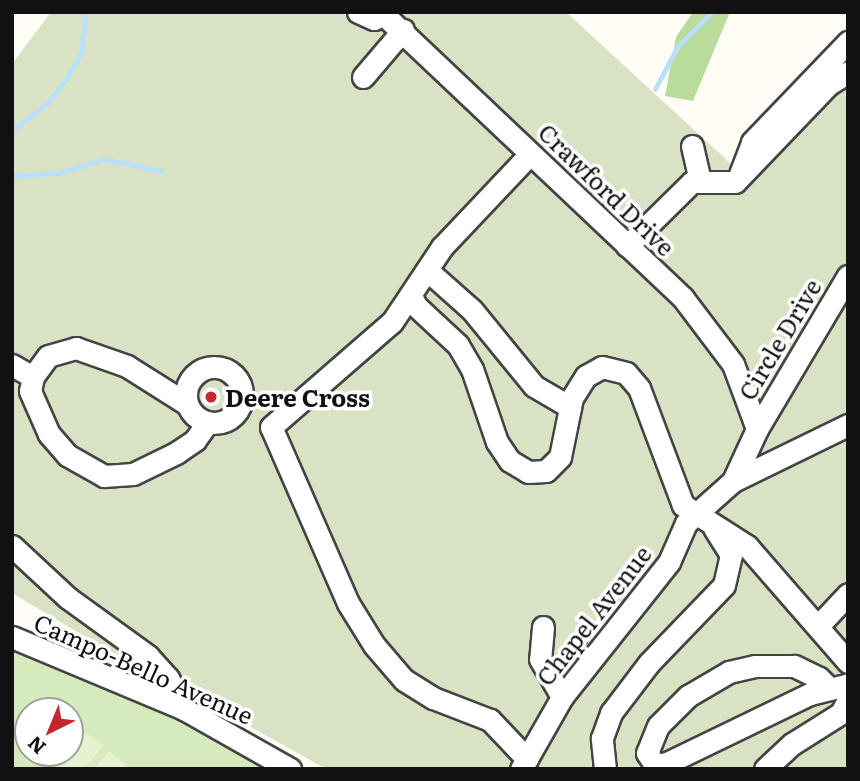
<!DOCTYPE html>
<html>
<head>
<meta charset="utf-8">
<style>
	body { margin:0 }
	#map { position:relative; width:860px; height:781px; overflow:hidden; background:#fffdf5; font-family:Literata,serif }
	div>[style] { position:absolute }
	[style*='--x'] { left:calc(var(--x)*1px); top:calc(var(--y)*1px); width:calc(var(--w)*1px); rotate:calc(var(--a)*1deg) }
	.green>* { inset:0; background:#d5ebbd }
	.forest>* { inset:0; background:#b9dc9c }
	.cemetery>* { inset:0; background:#d9e3c4 }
	.pitch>* { inset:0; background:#e6f2cf }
	.stream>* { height:4.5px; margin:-2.25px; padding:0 2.25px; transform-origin:2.25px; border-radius:2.25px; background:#b9e0f7 }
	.building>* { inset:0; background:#5a524d; transform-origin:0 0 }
	.roads { filter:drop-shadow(2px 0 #444) drop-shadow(-2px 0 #444) drop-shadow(0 2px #444) drop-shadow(0 -2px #444) }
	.minor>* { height:21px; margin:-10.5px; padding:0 10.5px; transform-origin:10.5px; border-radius:10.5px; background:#fff }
	.minor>.ring { margin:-10.5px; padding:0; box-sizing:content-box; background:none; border:21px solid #fff; border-radius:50% }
	.dots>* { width:19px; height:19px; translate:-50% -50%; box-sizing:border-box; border:4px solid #fff; border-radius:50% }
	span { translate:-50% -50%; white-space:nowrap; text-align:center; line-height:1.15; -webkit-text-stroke:7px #fff; paint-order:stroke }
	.street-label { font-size:24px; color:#111 }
	.poi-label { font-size:24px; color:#111; font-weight:700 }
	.left { translate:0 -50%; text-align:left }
	.frame { position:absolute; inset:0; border:14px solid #111; pointer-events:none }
	.north { position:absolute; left:14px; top:697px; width:70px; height:70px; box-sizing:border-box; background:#fff; border:2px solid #a0a0a0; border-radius:50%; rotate:223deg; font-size:19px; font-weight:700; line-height:28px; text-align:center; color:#111 }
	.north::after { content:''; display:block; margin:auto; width:24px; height:32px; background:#c4262e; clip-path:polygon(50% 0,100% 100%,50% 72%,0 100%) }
</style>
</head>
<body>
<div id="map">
	<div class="green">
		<div style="clip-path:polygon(evenodd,12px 643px,62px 660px,282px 769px,12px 769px,12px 643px,28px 711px,70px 711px,70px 753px,28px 753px,28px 711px)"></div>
	</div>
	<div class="forest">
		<div style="clip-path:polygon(693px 12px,730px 12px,693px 101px,665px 96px,676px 37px)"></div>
	</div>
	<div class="cemetery">
		<div style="clip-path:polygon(51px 12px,566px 12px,741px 173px,848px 57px,848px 769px,326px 769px,176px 685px,169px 687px,12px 593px,12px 64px)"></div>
	</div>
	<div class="pitch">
		<div style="clip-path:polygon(85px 732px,103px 746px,84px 769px,55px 769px)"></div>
		<div style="clip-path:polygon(109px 751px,126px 765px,123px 769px,94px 769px)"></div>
	</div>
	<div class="stream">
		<div style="--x:655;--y:89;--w:49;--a:-61.9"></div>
		<div style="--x:678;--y:46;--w:48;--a:-45"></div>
		<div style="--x:12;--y:130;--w:46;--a:-37.1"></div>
		<div style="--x:49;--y:102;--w:29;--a:-54"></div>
		<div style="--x:66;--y:79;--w:29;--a:-59"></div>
		<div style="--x:81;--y:54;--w:42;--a:-83.2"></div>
		<div style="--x:12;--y:176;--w:46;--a:-3.7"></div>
		<div style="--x:58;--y:173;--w:49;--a:-16.6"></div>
		<div style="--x:105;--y:159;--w:58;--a:11.9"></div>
	</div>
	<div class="building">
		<div style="left:580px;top:637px;width:10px;height:18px;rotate:37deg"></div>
	</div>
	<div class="roads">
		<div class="minor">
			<div style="--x:358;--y:12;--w:17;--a:24"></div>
			<div style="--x:374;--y:19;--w:13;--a:-32"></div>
			<div style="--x:383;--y:14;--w:413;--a:43.4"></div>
			<div style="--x:683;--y:298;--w:83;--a:52.9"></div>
			<div style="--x:733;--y:364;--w:69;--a:69.7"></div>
			<div style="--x:363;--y:77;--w:62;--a:-49.6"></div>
			<div style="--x:692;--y:146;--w:35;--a:77"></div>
			<div style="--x:740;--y:174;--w:34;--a:-69"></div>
			<div style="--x:752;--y:142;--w:139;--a:-46.2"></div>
			<div style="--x:627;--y:246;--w:91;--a:-44.6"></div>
			<div style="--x:692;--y:182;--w:43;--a:0"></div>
			<div style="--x:735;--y:182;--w:136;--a:-46.2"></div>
			<div style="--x:829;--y:84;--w:22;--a:-32"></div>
			<div style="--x:427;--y:270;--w:60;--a:41.6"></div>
			<div style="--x:472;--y:310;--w:98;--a:50.8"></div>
			<div style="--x:534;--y:386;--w:42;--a:30.3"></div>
			<div style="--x:411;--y:295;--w:12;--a:66"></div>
			<div style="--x:416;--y:306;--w:57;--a:42.9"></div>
			<div style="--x:458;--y:345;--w:28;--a:60"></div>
			<div style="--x:472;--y:369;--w:77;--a:71.1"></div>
			<div style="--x:497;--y:442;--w:23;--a:56"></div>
			<div style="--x:510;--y:461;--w:21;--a:31"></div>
			<div style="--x:528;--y:472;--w:18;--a:-3"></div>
			<div style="--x:546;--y:471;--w:20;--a:-45"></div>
			<div style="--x:560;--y:457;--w:60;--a:-78.5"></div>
			<div style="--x:572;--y:398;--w:26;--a:-58"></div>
			<div style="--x:586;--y:376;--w:18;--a:-29"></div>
			<div style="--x:602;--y:367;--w:25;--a:14"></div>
			<div style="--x:626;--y:373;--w:20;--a:49"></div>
			<div style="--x:639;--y:388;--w:125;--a:69.4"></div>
			<div style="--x:683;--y:505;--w:76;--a:32.6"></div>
			<div style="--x:747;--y:546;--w:154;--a:49"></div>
			<div style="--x:12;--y:365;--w:24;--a:30"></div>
			<div class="ring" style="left:186px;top:367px;width:35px;height:35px"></div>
			<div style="--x:187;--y:404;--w:71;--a:-147.7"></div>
			<div style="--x:127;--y:366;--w:54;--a:-160.6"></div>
			<div style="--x:76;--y:348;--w:29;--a:164"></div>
			<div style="--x:48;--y:356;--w:26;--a:126"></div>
			<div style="--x:33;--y:377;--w:14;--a:102"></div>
			<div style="--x:30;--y:391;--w:47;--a:66.2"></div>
			<div style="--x:49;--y:434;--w:28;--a:49"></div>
			<div style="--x:67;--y:455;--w:43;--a:29.6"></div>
			<div style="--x:104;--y:476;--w:29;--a:-4"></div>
			<div style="--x:133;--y:474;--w:48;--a:-26"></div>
			<div style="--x:176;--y:453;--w:23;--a:-34"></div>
			<div style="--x:195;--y:440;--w:22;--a:-54"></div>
			<div style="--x:733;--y:481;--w:128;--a:-26"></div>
			<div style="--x:12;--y:546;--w:76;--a:42.9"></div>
			<div style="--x:68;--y:598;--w:99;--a:35.9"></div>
			<div style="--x:148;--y:656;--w:30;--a:48"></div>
			<div style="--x:168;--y:678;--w:35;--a:63"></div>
			<div style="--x:818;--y:626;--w:44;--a:-46.8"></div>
			<div style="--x:543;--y:627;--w:32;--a:95"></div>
			<div style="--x:540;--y:659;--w:44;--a:59.9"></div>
			<div style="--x:12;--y:637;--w:186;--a:22.7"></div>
			<div style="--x:184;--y:709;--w:122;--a:29.5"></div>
			<div style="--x:830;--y:689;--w:16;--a:-135"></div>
			<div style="--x:819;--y:678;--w:28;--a:-154"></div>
			<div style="--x:794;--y:666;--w:39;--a:180"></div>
			<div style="--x:755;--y:666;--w:27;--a:167"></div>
			<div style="--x:729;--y:672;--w:48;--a:149.7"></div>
			<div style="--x:688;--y:696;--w:42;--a:135"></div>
			<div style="--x:658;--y:726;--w:29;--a:112"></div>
			<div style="--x:647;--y:753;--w:14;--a:56"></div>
			<div style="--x:655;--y:765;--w:12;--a:-9"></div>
			<div style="--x:667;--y:763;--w:159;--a:-25.8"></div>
			<div style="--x:810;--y:694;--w:38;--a:-14"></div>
			<div style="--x:847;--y:685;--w:1;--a:-45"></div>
			<div style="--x:527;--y:759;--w:54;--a:-133.5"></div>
			<div style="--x:490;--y:720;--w:61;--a:-158.9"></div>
			<div style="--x:433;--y:698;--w:34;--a:-148"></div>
			<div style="--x:404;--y:680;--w:46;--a:-130.6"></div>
			<div style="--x:374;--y:645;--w:49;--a:-121.8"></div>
			<div style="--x:348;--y:603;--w:192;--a:-113.6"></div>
			<div style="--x:271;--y:427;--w:160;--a:-41"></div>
			<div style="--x:392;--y:322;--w:90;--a:-56.3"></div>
			<div style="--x:442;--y:247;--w:128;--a:-46.6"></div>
			<div style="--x:521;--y:769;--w:83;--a:-60.3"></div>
			<div style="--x:562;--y:697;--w:172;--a:-51.6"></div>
			<div style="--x:669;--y:562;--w:43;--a:-66.4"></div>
			<div style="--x:686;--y:523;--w:63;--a:-41.8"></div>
			<div style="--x:733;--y:481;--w:57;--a:-65.2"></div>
			<div style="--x:757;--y:429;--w:178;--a:-59.3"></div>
			<div style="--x:605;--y:769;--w:31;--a:-96"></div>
			<div style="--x:602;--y:738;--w:27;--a:-70"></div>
			<div style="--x:611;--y:713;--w:63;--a:-52.8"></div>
			<div style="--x:649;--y:663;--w:108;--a:-46.1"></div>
			<div style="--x:724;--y:585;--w:31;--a:-77"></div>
			<div style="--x:731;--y:555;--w:32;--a:-122"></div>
			<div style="--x:765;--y:769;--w:37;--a:-43"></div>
			<div style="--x:792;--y:744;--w:58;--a:-32.3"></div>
			<div style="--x:841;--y:713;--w:15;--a:-62"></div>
		</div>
	</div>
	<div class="dots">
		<div style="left:211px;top:397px;background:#c4262e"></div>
	</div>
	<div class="street-label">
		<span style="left:607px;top:189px;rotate:44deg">Crawford Drive</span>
		<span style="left:779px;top:339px;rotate:-59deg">Circle Drive</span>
		<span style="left:593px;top:615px;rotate:-52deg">Chapel Avenue</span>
		<span style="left:144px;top:668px;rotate:24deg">Campo-Bello Avenue</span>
	</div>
	<div class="poi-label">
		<span class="left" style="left:225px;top:397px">Deere Cross</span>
	</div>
	<div class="frame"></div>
	<div class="north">N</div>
</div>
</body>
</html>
